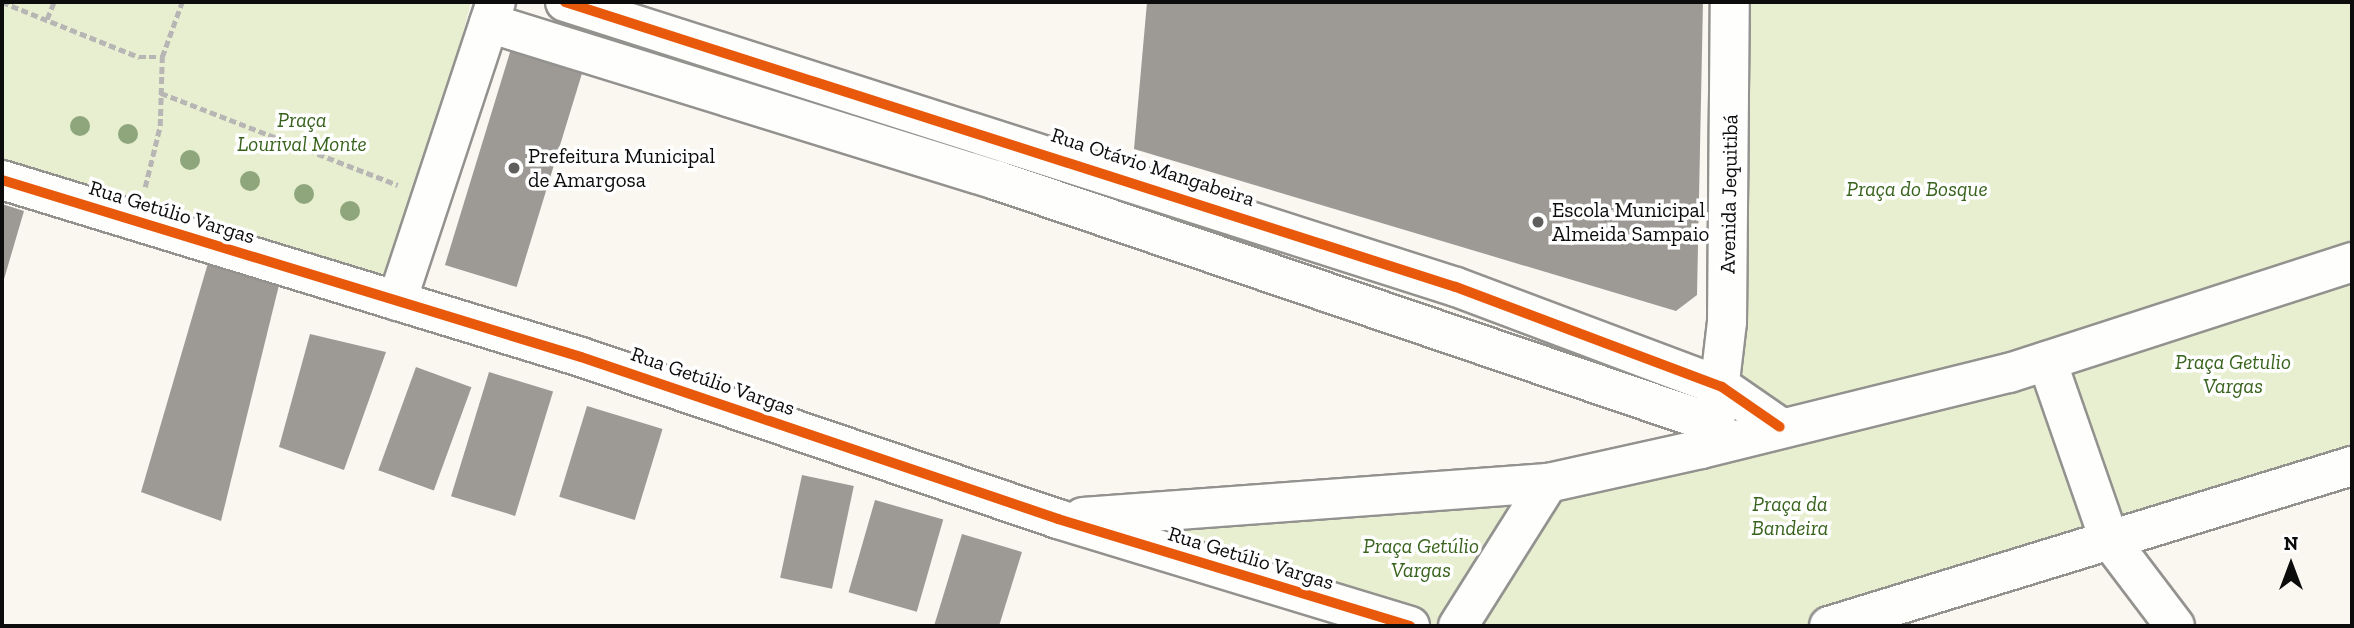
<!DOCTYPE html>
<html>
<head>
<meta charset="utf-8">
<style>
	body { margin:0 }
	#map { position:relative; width:2354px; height:628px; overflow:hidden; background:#faf7f0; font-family:"Zilla Slab",serif }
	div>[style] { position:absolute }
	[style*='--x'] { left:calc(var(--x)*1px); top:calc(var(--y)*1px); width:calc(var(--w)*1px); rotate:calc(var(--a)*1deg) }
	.green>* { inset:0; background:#e8efd0 }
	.building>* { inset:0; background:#9d9a96; transform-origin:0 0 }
	.path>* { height:4.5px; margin-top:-2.25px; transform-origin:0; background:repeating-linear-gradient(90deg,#b7b6b5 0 7px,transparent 0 10.5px) }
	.roads { filter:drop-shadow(2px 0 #93928f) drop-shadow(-2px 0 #93928f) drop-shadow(0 2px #93928f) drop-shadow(0 -2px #93928f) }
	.minor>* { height:38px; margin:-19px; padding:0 19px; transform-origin:19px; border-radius:19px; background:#fefefd }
	.cycleway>* { height:10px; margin:-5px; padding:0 5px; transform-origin:5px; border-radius:5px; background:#e8590c }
	.trees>* { width:20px; height:20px; margin:-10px; border-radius:50%; background:#8fa67c }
	.dots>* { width:19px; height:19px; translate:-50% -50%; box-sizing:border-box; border:4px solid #fff; border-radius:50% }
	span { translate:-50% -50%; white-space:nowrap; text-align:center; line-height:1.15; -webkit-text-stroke:7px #fff; paint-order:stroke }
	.park-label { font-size:21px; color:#38631d; font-style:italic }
	.poi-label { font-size:21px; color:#0c0c0c }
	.left { translate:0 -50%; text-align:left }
	.street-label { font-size:21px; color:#0c0c0c }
	.frame { position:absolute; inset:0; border:4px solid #0c0c0c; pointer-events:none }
	.north { position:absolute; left:2256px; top:530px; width:70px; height:70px; -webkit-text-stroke:5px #fff; paint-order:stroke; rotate:0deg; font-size:19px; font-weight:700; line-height:28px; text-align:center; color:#0c0c0c }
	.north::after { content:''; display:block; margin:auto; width:24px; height:32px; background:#0c0c0c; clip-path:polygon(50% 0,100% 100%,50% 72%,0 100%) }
</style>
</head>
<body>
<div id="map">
	<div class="green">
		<div style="clip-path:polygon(2px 2px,471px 2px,395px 296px,2px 175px)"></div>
		<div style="clip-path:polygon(1729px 2px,2352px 2px,2352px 462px,1817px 626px,1412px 626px,1121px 515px,1701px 448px)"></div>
	</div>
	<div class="building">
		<div style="clip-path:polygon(1147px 2px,1703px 2px,1697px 295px,1676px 311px,1134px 149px)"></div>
		<div style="left:511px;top:49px;width:75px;height:226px;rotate:17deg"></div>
		<div style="clip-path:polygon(2px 204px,24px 211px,2px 286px)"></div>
		<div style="clip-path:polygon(208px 263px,280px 281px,221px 521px,141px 492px)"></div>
		<div style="clip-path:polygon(310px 334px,386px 352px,344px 470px,279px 447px)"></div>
		<div style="left:416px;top:367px;width:59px;height:110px;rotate:20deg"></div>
		<div style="left:489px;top:372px;width:67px;height:130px;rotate:17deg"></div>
		<div style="left:587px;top:406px;width:79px;height:95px;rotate:17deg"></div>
		<div style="left:802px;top:475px;width:53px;height:105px;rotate:12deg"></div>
		<div style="left:875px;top:500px;width:71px;height:96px;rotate:16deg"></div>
		<div style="clip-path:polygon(962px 534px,1022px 552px,999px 626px,934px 626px)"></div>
	</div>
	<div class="path">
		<div style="--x:2;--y:2;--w:148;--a:21.9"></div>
		<div style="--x:139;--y:57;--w:23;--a:0"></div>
		<div style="--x:162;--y:57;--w:59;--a:-70"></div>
		<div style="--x:47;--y:19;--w:18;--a:-68"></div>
		<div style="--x:161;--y:93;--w:254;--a:21.2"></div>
		<div style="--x:145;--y:187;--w:63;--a:-76.2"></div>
		<div style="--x:160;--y:126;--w:69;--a:-88.3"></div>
	</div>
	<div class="roads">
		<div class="minor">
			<div style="--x:565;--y:2;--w:935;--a:17.74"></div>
			<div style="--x:1456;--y:287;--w:284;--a:20.6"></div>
			<div style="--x:1722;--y:387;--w:70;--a:34.6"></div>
			<div style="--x:489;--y:23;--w:531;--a:17.21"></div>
			<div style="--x:996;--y:180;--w:759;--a:18.75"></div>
			<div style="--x:2;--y:180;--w:605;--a:17"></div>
			<div style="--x:581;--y:357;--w:504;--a:18.76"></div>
			<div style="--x:1058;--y:519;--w:368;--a:16.9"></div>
			<div style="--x:397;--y:301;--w:315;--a:-71.7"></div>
			<div style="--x:2047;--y:361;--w:188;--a:70.8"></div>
			<div style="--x:2109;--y:539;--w:109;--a:52.8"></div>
			<div style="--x:1701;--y:449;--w:317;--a:-13.9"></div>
			<div style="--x:2009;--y:373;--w:361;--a:-17.9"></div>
			<div style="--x:1083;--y:517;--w:466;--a:-4.2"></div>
			<div style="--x:1548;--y:483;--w:157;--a:-12.5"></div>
			<div style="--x:1701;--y:449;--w:29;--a:-61"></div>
			<div style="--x:1715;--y:424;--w:103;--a:-83.3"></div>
			<div style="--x:1727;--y:322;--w:320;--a:-89.5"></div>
			<div style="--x:1458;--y:626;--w:169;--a:-57.8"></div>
			<div style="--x:1829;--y:626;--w:547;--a:-17.01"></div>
		</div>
	</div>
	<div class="cycleway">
		<div style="--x:565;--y:2;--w:935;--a:17.74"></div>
		<div style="--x:1456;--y:287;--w:284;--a:20.6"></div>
		<div style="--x:1722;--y:387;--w:70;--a:34.6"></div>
		<div style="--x:2;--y:180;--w:605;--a:17"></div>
		<div style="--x:581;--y:357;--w:504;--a:18.76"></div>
		<div style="--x:1058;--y:519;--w:368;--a:16.9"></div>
	</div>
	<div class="trees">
		<div style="left:80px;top:126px"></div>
		<div style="left:128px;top:134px"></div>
		<div style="left:190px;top:160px"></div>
		<div style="left:250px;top:181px"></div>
		<div style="left:304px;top:194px"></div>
		<div style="left:350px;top:211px"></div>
	</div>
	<div class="dots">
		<div style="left:514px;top:168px;background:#5f5e5c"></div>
		<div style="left:1538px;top:222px;background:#5f5e5c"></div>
	</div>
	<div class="park-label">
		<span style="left:302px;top:132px">Praça<br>Lourival Monte</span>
		<span style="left:1917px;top:189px">Praça do Bosque</span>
		<span style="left:2233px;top:374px">Praça Getulio<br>Vargas</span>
		<span style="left:1790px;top:516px">Praça da<br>Bandeira</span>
		<span style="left:1421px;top:558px">Praça Getúlio<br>Vargas</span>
	</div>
	<div class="poi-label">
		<span class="left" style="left:528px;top:168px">Prefeitura Municipal<br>de Amargosa</span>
		<span class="left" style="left:1552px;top:222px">Escola Municipal<br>Almeida Sampaio</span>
	</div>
	<div class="street-label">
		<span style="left:1153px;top:167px;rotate:18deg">Rua Otávio Mangabeira</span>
		<span style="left:1729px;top:194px;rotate:-89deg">Avenida Jequitibá</span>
		<span style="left:172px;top:212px;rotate:17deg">Rua Getúlio Vargas</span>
		<span style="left:713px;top:381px;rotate:19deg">Rua Getúlio Vargas</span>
		<span style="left:1251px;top:558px;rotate:17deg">Rua Getúlio Vargas</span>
	</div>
	<div class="frame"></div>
	<div class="north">N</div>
</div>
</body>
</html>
